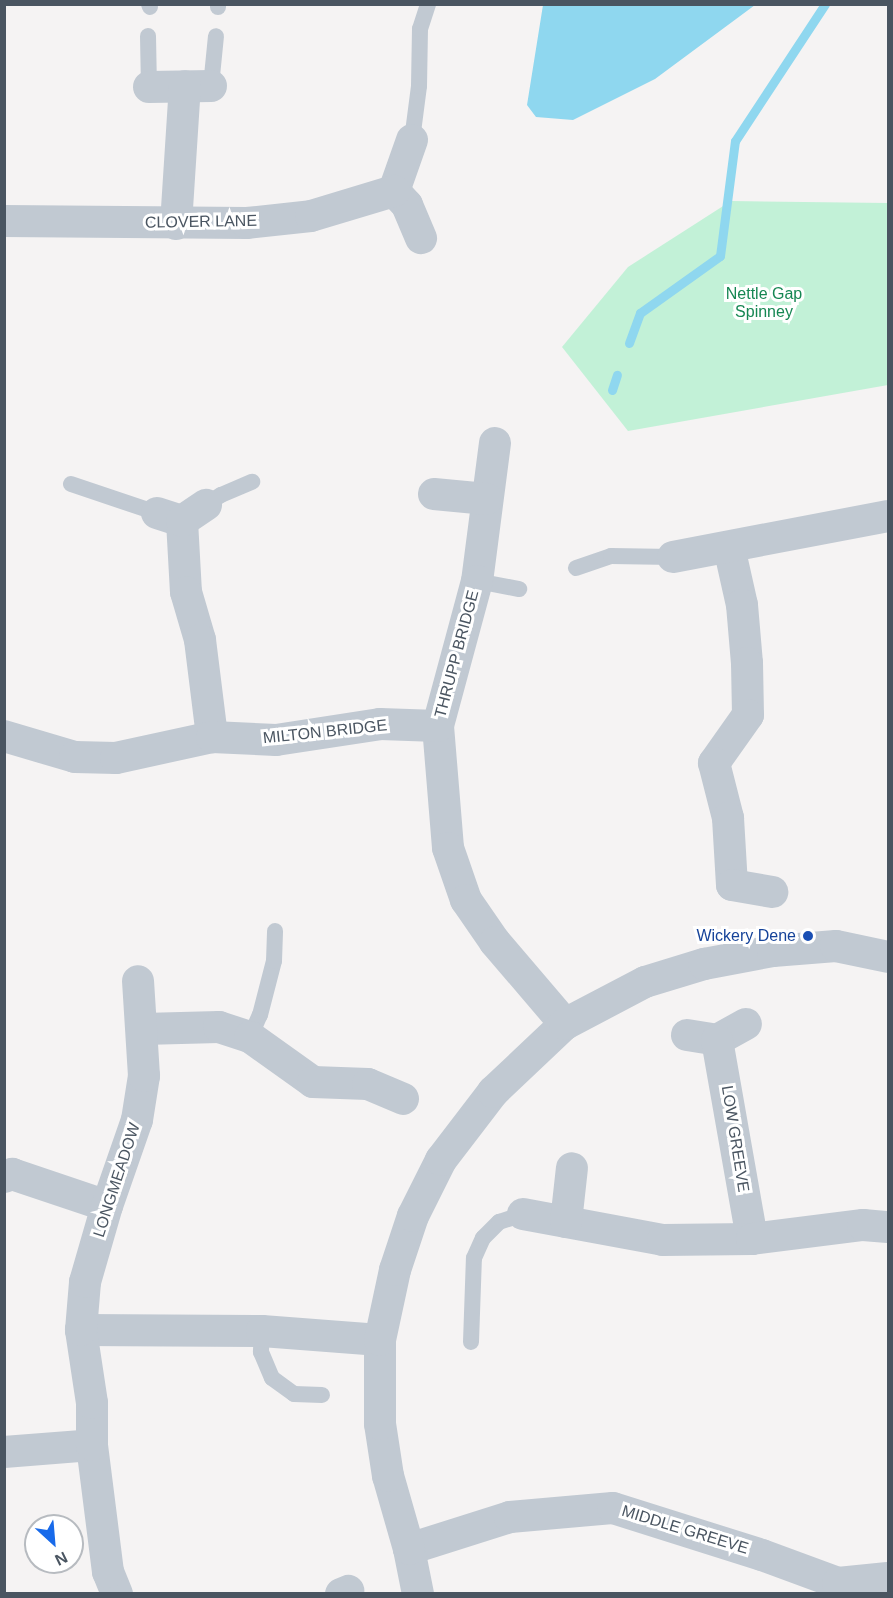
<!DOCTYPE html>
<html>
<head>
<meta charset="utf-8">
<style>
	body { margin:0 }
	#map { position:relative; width:893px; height:1598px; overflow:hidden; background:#f5f3f3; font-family:Helvetica,sans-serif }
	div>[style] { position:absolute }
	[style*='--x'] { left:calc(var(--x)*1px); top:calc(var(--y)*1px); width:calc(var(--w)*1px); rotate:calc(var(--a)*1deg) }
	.green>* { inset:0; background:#c2f1d7 }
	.water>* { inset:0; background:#8fd7ef }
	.stream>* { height:9px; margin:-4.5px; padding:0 4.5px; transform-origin:4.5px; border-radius:4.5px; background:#8fd7ef }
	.lane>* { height:16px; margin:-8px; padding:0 8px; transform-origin:8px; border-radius:8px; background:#c1c9d2 }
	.street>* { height:32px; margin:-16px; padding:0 16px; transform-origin:16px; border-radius:16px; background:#c1c9d2 }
	.dots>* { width:16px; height:16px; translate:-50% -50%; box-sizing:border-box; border:3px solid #fff; border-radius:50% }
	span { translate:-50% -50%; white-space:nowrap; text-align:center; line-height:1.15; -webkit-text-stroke:6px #fff; paint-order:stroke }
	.street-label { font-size:16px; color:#4a5561 }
	.park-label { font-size:16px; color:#168753 }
	.transit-label { font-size:16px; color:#164399 }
	.right { translate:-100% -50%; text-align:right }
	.frame { position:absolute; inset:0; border:6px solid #4a5561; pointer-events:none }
	.north { position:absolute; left:24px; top:1514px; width:60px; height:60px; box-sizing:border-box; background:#fff; border:2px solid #b7bbc0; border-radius:50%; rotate:154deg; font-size:16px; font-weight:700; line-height:24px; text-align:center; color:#4a5561 }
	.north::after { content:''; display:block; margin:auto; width:21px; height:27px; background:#186aea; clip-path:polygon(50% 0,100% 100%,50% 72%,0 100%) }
</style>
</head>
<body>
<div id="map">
	<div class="green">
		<div style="clip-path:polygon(731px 201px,888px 203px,888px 385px,628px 431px,562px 347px,628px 267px)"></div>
	</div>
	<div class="water">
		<div style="clip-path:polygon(543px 5px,543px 4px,755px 5px,655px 79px,573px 120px,536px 117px,527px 105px)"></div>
	</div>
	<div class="stream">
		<div style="--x:629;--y:343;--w:32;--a:-70"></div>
		<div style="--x:640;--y:313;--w:98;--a:-35.5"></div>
		<div style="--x:720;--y:256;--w:116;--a:-82.6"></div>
		<div style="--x:735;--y:141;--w:164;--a:-56.7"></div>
		<div style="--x:612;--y:390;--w:16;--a:-72"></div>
	</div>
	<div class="lane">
		<div style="--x:149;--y:4;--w:3;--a:72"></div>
		<div style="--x:218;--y:7;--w:3;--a:-90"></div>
		<div style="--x:148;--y:36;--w:51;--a:88.9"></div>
		<div style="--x:211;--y:86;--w:50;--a:-84.3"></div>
		<div style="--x:412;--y:140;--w:54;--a:-82.6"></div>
		<div style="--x:419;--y:86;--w:57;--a:-89"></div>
		<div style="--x:420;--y:29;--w:26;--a:-72"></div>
		<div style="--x:71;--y:484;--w:91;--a:18.6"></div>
		<div style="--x:206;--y:505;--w:18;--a:-34"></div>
		<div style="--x:221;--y:495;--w:34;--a:-23"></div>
		<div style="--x:576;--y:568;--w:37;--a:-19"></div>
		<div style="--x:611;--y:556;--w:62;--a:0.9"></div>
		<div style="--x:477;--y:581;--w:43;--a:10.8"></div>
		<div style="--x:250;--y:1037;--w:24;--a:-66"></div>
		<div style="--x:260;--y:1015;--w:56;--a:-75.5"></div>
		<div style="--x:274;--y:961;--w:30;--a:-88"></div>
		<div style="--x:262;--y:1331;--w:21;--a:93"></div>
		<div style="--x:261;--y:1352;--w:28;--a:67"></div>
		<div style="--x:272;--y:1378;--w:27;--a:36"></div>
		<div style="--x:294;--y:1394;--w:28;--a:2"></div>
		<div style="--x:471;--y:1342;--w:84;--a:-88"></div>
		<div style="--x:474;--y:1258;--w:22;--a:-66"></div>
		<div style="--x:483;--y:1238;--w:23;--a:-45"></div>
		<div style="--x:499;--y:1222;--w:25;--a:-18"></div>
	</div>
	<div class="street">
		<div style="--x:149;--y:87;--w:62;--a:-0.9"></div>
		<div style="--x:412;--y:140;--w:54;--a:109.4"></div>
		<div style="--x:394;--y:191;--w:19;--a:47"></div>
		<div style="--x:407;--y:205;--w:36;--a:67"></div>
		<div style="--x:4;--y:221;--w:243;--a:0.5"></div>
		<div style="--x:247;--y:223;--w:64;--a:-6.2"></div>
		<div style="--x:311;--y:216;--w:87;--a:-16.8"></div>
		<div style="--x:176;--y:224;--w:138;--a:-86.3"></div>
		<div style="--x:495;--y:443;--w:139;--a:97.4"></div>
		<div style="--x:477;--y:581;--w:150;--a:105.1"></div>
		<div style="--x:438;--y:726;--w:122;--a:85.3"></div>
		<div style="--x:448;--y:848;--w:55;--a:70.9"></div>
		<div style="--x:466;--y:900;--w:51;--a:55.4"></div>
		<div style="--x:495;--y:942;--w:108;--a:49.5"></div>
		<div style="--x:434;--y:494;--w:53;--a:5.4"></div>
		<div style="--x:157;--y:513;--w:26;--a:18"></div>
		<div style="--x:182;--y:521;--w:71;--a:86.8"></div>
		<div style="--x:186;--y:592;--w:50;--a:73.7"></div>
		<div style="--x:200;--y:640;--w:98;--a:82.9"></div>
		<div style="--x:182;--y:521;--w:29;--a:-34"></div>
		<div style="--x:729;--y:547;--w:59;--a:77.4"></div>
		<div style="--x:742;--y:605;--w:58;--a:85.1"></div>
		<div style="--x:747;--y:663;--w:52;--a:88.9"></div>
		<div style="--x:748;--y:715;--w:59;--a:125.3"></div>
		<div style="--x:714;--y:763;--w:57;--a:75.7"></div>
		<div style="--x:728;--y:818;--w:67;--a:86.6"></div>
		<div style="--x:732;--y:885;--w:41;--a:9.9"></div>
		<div style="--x:673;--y:557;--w:219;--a:-10.8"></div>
		<div style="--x:4;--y:736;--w:74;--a:16.5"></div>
		<div style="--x:75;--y:757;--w:41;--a:1.4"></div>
		<div style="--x:116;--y:758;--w:98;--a:-12.3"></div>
		<div style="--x:212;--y:737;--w:64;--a:2.7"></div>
		<div style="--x:276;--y:740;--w:105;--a:-8.7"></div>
		<div style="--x:380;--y:724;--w:58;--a:2"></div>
		<div style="--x:143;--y:1029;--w:76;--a:-1.5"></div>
		<div style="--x:219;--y:1027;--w:33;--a:18"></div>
		<div style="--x:250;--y:1037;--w:77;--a:35.5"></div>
		<div style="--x:313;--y:1082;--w:55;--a:2.1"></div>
		<div style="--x:368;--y:1084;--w:38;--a:23"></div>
		<div style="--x:687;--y:1035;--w:30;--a:9"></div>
		<div style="--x:717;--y:1040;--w:33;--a:-29"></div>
		<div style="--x:717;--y:1040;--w:202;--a:80"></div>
		<div style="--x:4;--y:1177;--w:9;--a:-21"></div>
		<div style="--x:12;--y:1174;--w:100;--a:18.6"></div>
		<div style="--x:523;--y:1214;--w:142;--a:10.5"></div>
		<div style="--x:663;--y:1240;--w:89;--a:-0.6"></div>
		<div style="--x:752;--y:1239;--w:112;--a:-7.2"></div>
		<div style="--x:863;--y:1225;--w:25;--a:5"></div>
		<div style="--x:566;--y:1222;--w:54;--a:-83.7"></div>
		<div style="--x:81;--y:1330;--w:181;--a:0.3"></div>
		<div style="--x:262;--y:1331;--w:118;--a:4.4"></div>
		<div style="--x:4;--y:1452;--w:88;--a:-4.5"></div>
		<div style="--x:409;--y:1549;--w:106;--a:-17.6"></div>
		<div style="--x:510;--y:1517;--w:103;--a:-5"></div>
		<div style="--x:613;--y:1508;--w:156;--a:17.5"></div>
		<div style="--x:762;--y:1555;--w:81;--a:20.2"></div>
		<div style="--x:838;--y:1583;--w:50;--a:-5.7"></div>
		<div style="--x:117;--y:1594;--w:24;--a:-112"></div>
		<div style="--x:108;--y:1572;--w:128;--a:-97.2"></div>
		<div style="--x:92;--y:1445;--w:42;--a:-90"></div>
		<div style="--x:92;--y:1403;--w:74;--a:-98.6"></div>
		<div style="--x:81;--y:1330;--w:48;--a:-85.2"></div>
		<div style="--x:85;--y:1282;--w:79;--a:-73.9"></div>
		<div style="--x:107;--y:1206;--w:91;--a:-70.8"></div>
		<div style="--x:137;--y:1120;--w:45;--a:-81"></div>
		<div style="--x:144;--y:1076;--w:95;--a:-93.6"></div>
		<div style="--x:341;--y:1594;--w:8;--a:-23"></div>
		<div style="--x:418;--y:1594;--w:46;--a:-101.3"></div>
		<div style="--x:409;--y:1549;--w:76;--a:-106"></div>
		<div style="--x:388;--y:1476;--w:53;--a:-98.7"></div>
		<div style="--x:380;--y:1424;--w:84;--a:-90"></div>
		<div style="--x:380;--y:1340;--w:72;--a:-77.9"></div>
		<div style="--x:395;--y:1270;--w:57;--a:-71.6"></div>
		<div style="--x:413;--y:1216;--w:63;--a:-63.4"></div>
		<div style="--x:441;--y:1160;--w:86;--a:-52.6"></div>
		<div style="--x:493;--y:1092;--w:99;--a:-43.4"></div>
		<div style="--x:565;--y:1024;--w:90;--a:-27.7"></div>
		<div style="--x:645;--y:982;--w:62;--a:-17"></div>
		<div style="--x:704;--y:964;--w:70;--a:-10.7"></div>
		<div style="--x:773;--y:951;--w:63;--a:-4.5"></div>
		<div style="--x:836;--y:946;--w:53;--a:11.9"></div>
	</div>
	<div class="dots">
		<div style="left:808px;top:936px;background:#1a4fb4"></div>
	</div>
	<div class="street-label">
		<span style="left:201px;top:222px;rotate:-1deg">CLOVER LANE</span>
		<span style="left:457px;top:654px;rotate:-75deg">THRUPP BRIDGE</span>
		<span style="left:325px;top:732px;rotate:-6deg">MILTON BRIDGE</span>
		<span style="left:735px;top:1139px;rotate:81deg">LOW GREEVE</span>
		<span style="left:117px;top:1180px;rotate:-72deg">LONGMEADOW</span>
		<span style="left:685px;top:1530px;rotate:17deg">MIDDLE GREEVE</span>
	</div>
	<div class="park-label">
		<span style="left:764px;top:303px">Nettle Gap<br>Spinney</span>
	</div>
	<div class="transit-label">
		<span class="right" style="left:796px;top:936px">Wickery Dene</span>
	</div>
	<div class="frame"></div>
	<div class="north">N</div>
</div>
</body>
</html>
